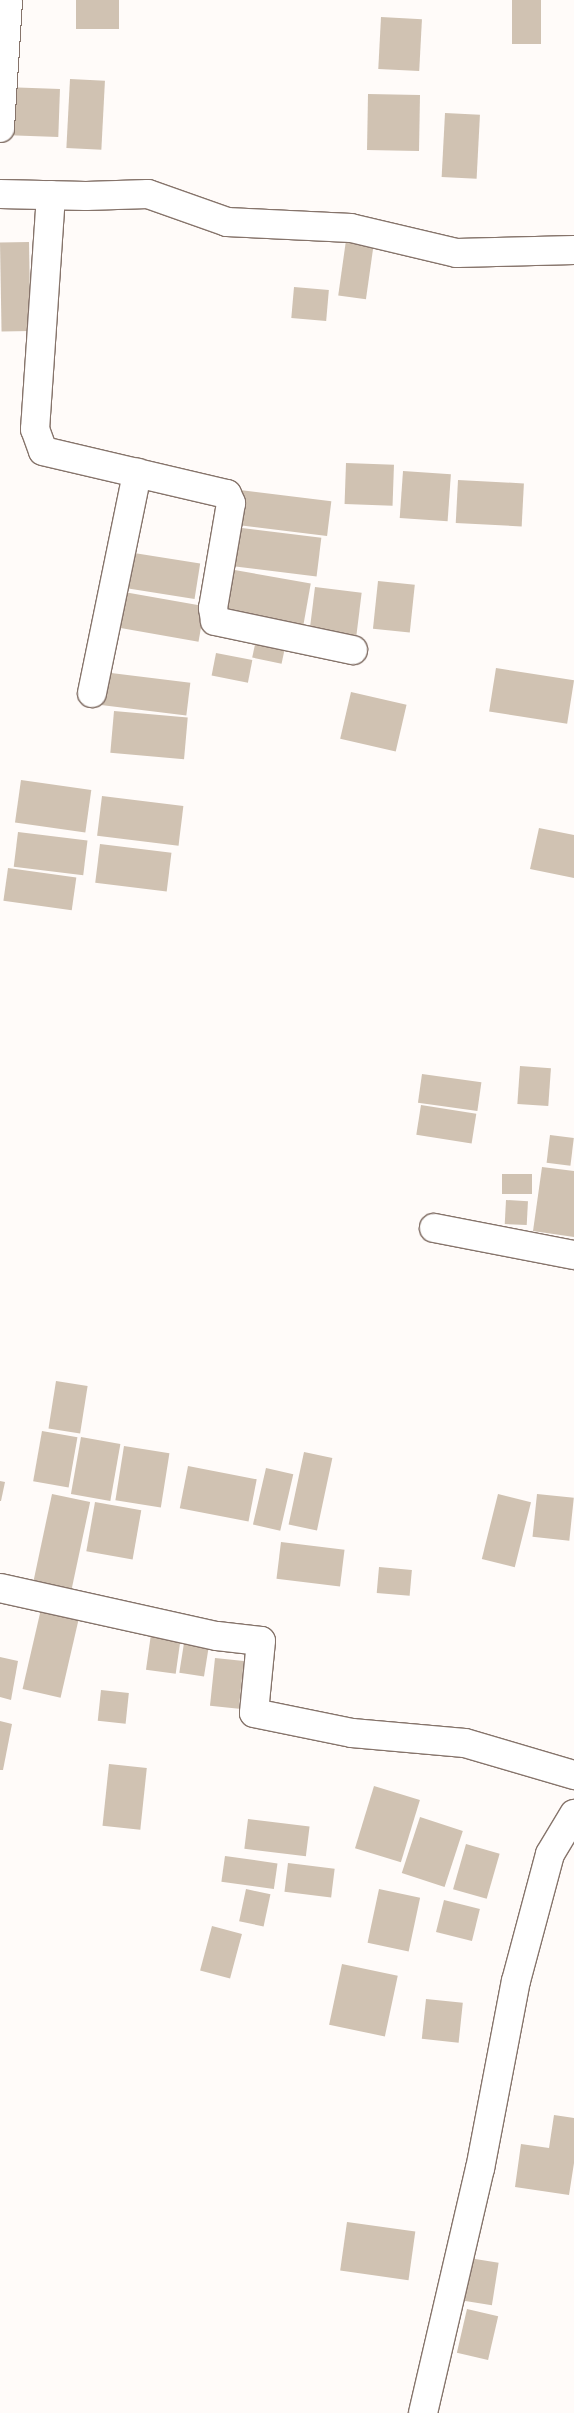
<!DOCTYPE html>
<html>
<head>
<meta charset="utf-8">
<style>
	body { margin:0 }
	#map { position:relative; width:574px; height:2413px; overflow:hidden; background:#fffbf9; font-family:Commissioner,sans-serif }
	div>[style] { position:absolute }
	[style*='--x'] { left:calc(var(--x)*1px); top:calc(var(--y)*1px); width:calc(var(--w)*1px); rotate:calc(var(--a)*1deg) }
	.building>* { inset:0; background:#d0c2b2; transform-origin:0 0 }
	.roads { filter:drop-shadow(1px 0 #86746b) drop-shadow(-1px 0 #86746b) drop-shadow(0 1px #86746b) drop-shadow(0 -1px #86746b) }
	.minor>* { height:28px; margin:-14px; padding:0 14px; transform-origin:14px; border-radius:14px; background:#fff }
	span { translate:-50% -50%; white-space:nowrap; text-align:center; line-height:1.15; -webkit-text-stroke:4px #fff; paint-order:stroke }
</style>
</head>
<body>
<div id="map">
	<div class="building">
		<div style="left:76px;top:0;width:43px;height:29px"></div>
		<div style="left:512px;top:0;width:29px;height:44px"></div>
		<div style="left:381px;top:17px;width:41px;height:52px;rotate:3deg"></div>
		<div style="left:70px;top:79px;width:35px;height:69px;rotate:3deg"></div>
		<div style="left:4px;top:87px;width:56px;height:48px;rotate:2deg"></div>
		<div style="left:368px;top:94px;width:52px;height:56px;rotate:1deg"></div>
		<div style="left:445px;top:113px;width:35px;height:64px;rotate:3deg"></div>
		<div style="left:347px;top:233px;width:28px;height:63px;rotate:8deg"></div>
		<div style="left:29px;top:242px;width:89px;height:29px;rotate:89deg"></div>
		<div style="left:294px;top:287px;width:35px;height:31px;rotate:5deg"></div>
		<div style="left:346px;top:463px;width:48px;height:41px;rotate:2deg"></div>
		<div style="left:403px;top:471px;width:48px;height:47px;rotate:4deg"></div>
		<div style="left:458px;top:480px;width:66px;height:43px;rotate:3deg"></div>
		<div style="left:240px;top:490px;width:92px;height:35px;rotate:7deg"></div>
		<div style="left:234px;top:527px;width:88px;height:39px;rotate:7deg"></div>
		<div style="left:134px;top:553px;width:67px;height:36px;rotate:9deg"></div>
		<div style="left:229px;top:569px;width:83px;height:44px;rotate:10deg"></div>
		<div style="left:378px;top:581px;width:37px;height:48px;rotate:6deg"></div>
		<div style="left:315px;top:587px;width:47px;height:44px;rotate:7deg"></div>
		<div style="left:124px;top:592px;width:82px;height:36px;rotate:10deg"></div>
		<div style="left:257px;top:635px;width:30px;height:23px;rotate:12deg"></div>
		<div style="left:216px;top:653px;width:37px;height:23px;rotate:11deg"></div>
		<div style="left:496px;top:668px;width:79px;height:44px;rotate:9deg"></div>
		<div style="left:103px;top:672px;width:88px;height:33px;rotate:7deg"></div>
		<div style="left:351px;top:692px;width:57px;height:48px;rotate:13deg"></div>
		<div style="left:114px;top:711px;width:74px;height:42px;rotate:5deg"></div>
		<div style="left:21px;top:780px;width:71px;height:43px;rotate:8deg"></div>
		<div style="left:102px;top:796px;width:82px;height:40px;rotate:7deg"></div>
		<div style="clip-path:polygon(539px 828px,574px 835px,574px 878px,530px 869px)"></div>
		<div style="left:18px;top:832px;width:70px;height:35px;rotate:7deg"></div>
		<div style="left:100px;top:844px;width:72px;height:39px;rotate:7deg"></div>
		<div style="left:8px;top:868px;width:69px;height:33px;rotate:8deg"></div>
		<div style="left:520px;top:1066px;width:31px;height:38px;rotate:4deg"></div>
		<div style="left:422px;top:1074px;width:60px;height:29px;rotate:8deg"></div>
		<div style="left:421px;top:1105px;width:56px;height:30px;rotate:9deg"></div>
		<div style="left:550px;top:1135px;width:24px;height:28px;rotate:7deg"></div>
		<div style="clip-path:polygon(542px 1167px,574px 1171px,574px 1237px,533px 1231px)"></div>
		<div style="left:502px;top:1174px;width:30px;height:20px"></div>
		<div style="left:506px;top:1200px;width:22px;height:24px;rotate:3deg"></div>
		<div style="left:56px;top:1381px;width:32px;height:48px;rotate:9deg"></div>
		<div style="left:42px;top:1431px;width:36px;height:51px;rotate:10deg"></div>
		<div style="left:81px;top:1437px;width:40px;height:58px;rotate:10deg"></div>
		<div style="left:124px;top:1446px;width:46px;height:55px;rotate:9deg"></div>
		<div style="left:304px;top:1452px;width:29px;height:74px;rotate:12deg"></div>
		<div style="left:188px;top:1466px;width:70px;height:43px;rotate:11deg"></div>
		<div style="left:266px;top:1468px;width:28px;height:58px;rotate:13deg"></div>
		<div style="clip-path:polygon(0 1481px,5px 1482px,1px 1501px,0 1501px)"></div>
		<div style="left:52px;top:1494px;width:39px;height:96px;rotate:12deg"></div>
		<div style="left:498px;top:1494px;width:34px;height:67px;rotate:14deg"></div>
		<div style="left:537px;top:1494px;width:37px;height:43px;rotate:6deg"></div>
		<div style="left:95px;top:1502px;width:47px;height:50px;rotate:10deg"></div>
		<div style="left:281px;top:1542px;width:64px;height:37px;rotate:7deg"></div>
		<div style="left:379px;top:1567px;width:33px;height:26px;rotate:5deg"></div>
		<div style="left:41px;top:1609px;width:39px;height:82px;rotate:13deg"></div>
		<div style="left:151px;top:1634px;width:30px;height:36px;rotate:8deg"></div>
		<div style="left:184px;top:1643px;width:25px;height:30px;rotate:9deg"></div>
		<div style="clip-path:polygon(0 1657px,18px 1661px,11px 1700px,0 1697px)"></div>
		<div style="left:215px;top:1658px;width:29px;height:48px;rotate:6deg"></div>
		<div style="left:101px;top:1690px;width:28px;height:31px;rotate:6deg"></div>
		<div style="clip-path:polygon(0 1721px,12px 1724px,3px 1770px,0 1770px)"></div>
		<div style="left:109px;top:1764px;width:38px;height:62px;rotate:6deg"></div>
		<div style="left:374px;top:1786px;width:48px;height:65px;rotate:17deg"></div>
		<div style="left:420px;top:1817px;width:45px;height:59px;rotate:18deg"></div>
		<div style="left:248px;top:1819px;width:62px;height:30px;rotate:7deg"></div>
		<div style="left:466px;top:1844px;width:35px;height:47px;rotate:16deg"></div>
		<div style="left:225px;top:1856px;width:53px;height:26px;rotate:8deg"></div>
		<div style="left:288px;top:1863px;width:47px;height:29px;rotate:7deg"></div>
		<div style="left:246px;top:1889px;width:25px;height:33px;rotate:12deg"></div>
		<div style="left:379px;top:1889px;width:42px;height:55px;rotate:12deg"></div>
		<div style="left:444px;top:1900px;width:37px;height:33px;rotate:14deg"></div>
		<div style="left:212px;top:1926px;width:31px;height:46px;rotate:15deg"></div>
		<div style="left:342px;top:1964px;width:57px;height:62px;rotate:12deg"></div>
		<div style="left:426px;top:1999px;width:37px;height:40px;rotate:6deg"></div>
		<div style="clip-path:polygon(554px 2115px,574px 2118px,574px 2163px,569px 2195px,515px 2187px,521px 2144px,549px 2148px)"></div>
		<div style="left:347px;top:2222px;width:69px;height:49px;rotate:8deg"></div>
		<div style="left:469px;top:2258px;width:30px;height:43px;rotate:9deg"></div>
		<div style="left:467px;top:2309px;width:32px;height:45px;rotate:13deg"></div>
	</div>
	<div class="roads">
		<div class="minor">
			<div style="--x:0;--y:128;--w:128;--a:-86.4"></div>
			<div style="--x:0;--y:194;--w:86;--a:1.3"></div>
			<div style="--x:86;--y:196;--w:62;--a:-1.8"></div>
			<div style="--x:148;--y:194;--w:84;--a:19.5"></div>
			<div style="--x:227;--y:222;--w:124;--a:2.8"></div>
			<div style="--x:351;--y:228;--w:109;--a:13.3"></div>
			<div style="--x:457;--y:253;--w:117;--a:-1.5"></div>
			<div style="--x:51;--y:195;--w:235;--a:93.9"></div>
			<div style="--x:35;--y:429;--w:23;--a:70"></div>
			<div style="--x:43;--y:451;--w:189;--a:13.2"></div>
			<div style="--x:227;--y:494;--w:10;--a:66"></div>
			<div style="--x:231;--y:503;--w:107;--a:99.7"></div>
			<div style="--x:213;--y:608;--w:13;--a:81"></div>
			<div style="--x:215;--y:621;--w:141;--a:11.9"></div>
			<div style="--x:92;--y:693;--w:225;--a:-78.4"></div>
			<div style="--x:434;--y:1228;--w:143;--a:10.9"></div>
			<div style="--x:0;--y:1588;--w:222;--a:12.5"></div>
			<div style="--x:217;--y:1636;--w:44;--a:6.5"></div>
			<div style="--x:261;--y:1641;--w:72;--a:95.6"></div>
			<div style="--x:254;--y:1713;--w:100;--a:11.5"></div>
			<div style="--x:352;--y:1733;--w:113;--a:5.1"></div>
			<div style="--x:465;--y:1743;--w:114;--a:16.4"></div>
			<div style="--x:423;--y:2413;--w:251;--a:-76.9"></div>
			<div style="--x:480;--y:2169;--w:191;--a:-79.2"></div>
			<div style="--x:516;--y:1981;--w:131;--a:-75"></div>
			<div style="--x:550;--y:1854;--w:47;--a:-59"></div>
		</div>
	</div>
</div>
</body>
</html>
